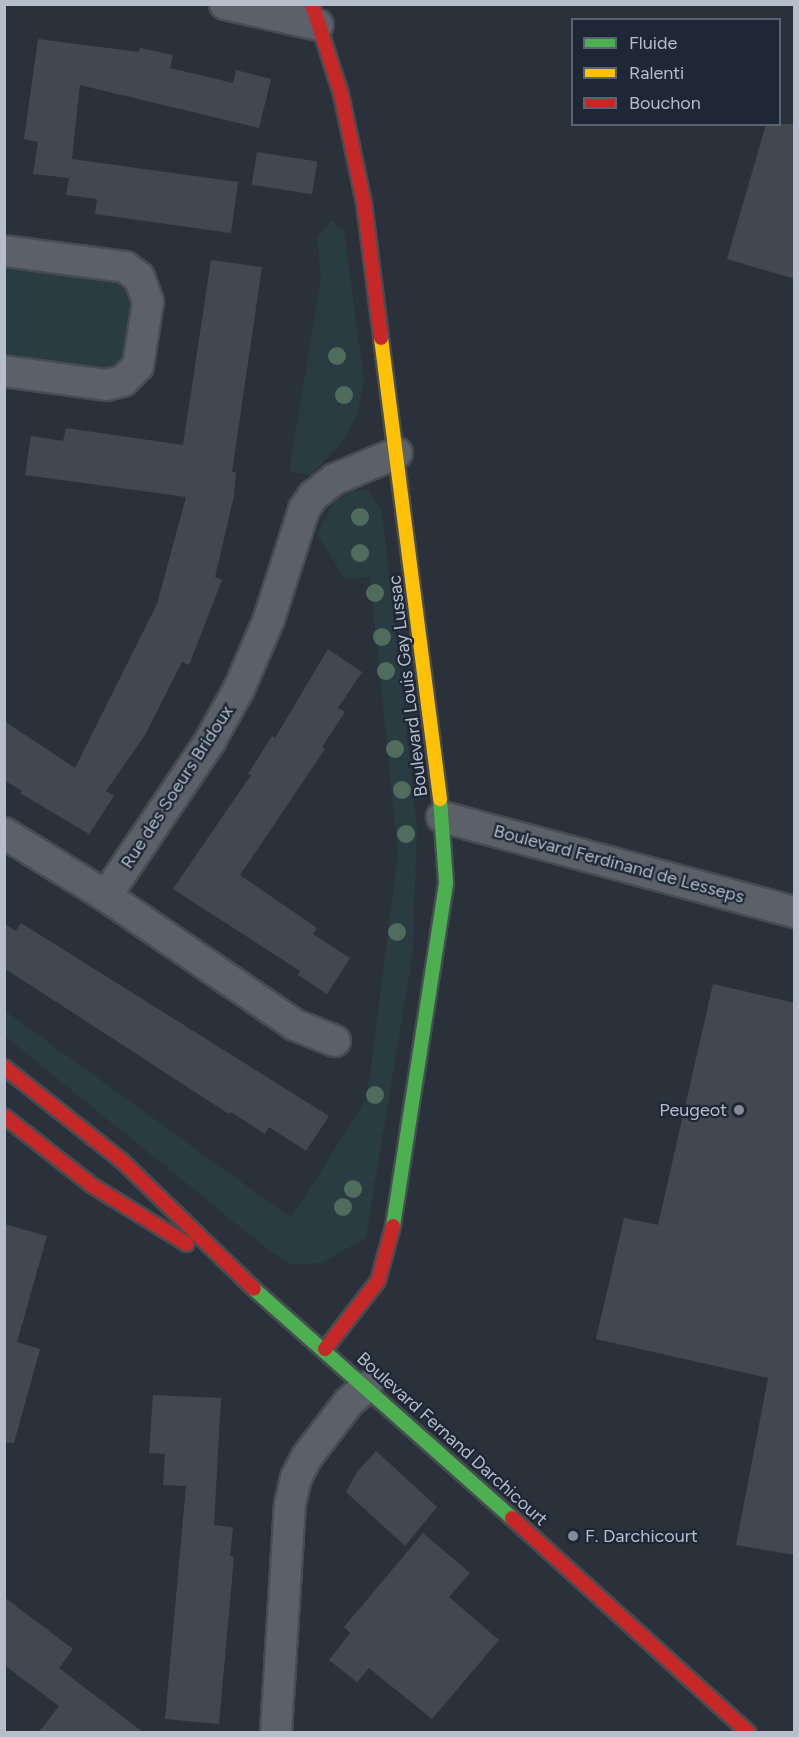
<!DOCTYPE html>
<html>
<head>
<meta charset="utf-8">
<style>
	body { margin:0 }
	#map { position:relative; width:799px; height:1737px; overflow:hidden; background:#2b313b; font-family:Figtree,sans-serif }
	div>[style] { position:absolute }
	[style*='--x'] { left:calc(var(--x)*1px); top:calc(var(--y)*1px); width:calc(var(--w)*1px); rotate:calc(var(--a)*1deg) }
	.green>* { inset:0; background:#283c41 }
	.building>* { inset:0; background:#434850; transform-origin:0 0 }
	.roads { filter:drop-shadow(2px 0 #474c53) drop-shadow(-2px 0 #474c53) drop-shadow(0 2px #474c53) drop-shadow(0 -2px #474c53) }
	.street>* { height:30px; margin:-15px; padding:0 15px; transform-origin:15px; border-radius:15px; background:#5c6068 }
	.fast>* { height:14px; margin:-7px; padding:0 7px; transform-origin:7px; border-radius:7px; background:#4caf50 }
	.slow>* { height:14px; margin:-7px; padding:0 7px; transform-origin:7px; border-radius:7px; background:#ffc107 }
	.jam>* { height:14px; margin:-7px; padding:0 7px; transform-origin:7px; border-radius:7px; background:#c62828 }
	.trees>* { width:18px; height:18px; margin:-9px; border-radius:50%; background:#4f6c5d }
	.dots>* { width:16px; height:16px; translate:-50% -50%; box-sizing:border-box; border:3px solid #1e2736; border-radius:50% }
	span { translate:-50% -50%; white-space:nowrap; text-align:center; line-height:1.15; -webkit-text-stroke:4.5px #1e2736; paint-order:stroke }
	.street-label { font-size:18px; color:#b6bdcb }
	.poi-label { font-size:18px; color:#b6bdcb }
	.right { translate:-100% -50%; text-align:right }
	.left { translate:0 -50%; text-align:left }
	.frame { position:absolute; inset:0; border:6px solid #b6bdcb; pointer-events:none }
	.legend { position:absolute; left:571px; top:18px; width:210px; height:108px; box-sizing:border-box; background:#1e2736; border:2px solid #5b6372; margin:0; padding:8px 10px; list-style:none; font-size:18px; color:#b6bdcb }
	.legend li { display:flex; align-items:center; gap:12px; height:30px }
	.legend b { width:30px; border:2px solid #5b6372 }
</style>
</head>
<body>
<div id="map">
	<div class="green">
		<div style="clip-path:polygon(332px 221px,344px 230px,364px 380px,357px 414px,342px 443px,310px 476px,289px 471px,321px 277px,317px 237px)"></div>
		<div style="clip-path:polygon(5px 264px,124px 281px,134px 297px,125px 363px,111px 372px,5px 358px)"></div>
		<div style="clip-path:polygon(367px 489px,382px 511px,417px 826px,413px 951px,366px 1238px,321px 1263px,293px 1265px,271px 1252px,5px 1036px,5px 1011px,291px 1218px,367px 1098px,398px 854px,370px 577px,345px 579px,317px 534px,335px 501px,352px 491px)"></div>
	</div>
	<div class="building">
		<div style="clip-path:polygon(38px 39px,139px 52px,140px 48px,173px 55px,170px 68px,233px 83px,236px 70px,271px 79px,259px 128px,80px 85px,72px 159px,238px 182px,231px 233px,95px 214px,97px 199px,66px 195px,69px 178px,33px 174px,38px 142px,24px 139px)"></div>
		<div style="clip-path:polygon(766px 124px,795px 124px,795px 279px,727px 259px)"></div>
		<div style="left:257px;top:152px;width:61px;height:33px;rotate:9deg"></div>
		<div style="clip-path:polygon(211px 260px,262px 267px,232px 472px,236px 472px,234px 496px,215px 577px,222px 580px,189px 665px,182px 662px,145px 735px,106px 791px,114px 796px,89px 834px,20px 793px,22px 791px,4px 780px,4px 721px,75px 768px,157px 604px,186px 497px,25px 475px,31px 436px,63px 441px,66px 428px,183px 445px)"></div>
		<div style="clip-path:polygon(328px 649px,362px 672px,338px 708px,345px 712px,322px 747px,325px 749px,240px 875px,317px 928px,313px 934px,350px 958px,327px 994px,298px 975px,300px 971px,173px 889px,251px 775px,248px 774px,272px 736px,275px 738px)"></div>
		<div style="clip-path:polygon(21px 923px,329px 1116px,306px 1151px,269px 1127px,265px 1134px,231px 1112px,229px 1114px,4px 968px,4px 924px,16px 931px)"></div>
		<div style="clip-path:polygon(713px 984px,795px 1003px,795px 1555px,736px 1545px,768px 1378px,596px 1339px,624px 1218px,658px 1225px)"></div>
		<div style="clip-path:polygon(4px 1224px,47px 1236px,17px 1342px,40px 1349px,14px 1443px,4px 1442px)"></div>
		<div style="clip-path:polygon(153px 1395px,221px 1398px,214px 1525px,233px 1527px,230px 1556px,234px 1557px,219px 1724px,165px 1719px,186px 1486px,163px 1485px,165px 1454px,149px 1453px)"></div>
		<div style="clip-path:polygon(376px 1451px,437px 1507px,405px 1546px,346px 1492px,357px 1472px)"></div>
		<div style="clip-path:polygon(423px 1533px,470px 1573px,449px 1597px,499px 1640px,432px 1719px,369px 1668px,357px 1682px,329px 1660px,350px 1633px,344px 1627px)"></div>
		<div style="clip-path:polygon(4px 1597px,73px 1649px,59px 1668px,143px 1732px,39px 1732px,59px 1706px,4px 1665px)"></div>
	</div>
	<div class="roads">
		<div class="street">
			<div style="--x:225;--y:4;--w:95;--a:12.7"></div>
			<div style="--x:4;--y:251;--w:122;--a:7.5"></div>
			<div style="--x:125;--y:267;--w:17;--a:36"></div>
			<div style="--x:139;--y:277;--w:27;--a:70"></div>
			<div style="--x:148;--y:302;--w:65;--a:98.9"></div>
			<div style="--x:138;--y:366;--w:21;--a:135"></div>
			<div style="--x:123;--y:381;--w:17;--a:167"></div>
			<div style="--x:106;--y:385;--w:103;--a:-172.2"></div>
			<div style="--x:442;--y:817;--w:365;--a:15.1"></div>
			<div style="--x:4;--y:833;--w:120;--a:31.7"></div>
			<div style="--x:106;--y:896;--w:229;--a:34.3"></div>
			<div style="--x:295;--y:1025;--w:43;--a:21.8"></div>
			<div style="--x:106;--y:896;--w:187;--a:-56.1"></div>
			<div style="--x:210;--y:741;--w:60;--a:-60.9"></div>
			<div style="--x:239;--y:689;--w:76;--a:-66.8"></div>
			<div style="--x:269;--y:619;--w:115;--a:-72.3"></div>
			<div style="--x:304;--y:509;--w:16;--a:-55"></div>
			<div style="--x:313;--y:496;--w:28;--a:-38"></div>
			<div style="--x:335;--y:479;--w:67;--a:-22.8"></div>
			<div style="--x:276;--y:1732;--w:228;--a:-86.5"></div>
			<div style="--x:290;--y:1504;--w:27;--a:-77"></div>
			<div style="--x:296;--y:1478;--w:22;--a:-63"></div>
			<div style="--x:306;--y:1458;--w:71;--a:-52.5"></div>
			<div style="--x:349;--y:1402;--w:23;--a:-41"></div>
		</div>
		<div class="fast">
			<div style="--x:393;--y:1226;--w:348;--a:-81.2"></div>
			<div style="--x:446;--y:882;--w:83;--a:-94.1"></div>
			<div style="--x:254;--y:1289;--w:345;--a:41.6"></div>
		</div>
		<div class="slow">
			<div style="--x:381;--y:338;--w:465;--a:82.7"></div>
		</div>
		<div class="jam">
			<div style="--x:312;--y:4;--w:95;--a:72.1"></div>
			<div style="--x:341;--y:94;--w:111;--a:78.1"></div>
			<div style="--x:364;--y:203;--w:136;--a:82.8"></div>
			<div style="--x:4;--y:1067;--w:149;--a:38.5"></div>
			<div style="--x:121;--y:1160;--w:185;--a:44.1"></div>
			<div style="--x:4;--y:1116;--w:113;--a:38.2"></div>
			<div style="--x:93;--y:1186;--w:110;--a:31.7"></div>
			<div style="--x:325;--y:1349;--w:86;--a:-52.1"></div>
			<div style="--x:378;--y:1281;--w:57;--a:-74.7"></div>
			<div style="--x:512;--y:1518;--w:319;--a:42.2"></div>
		</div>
	</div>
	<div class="trees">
		<div style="left:337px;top:356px"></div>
		<div style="left:344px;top:395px"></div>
		<div style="left:360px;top:517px"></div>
		<div style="left:360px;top:553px"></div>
		<div style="left:375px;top:593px"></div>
		<div style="left:382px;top:637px"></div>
		<div style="left:386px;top:671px"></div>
		<div style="left:395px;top:749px"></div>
		<div style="left:402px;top:790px"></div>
		<div style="left:406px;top:834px"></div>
		<div style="left:397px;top:932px"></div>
		<div style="left:375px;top:1095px"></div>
		<div style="left:353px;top:1189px"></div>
		<div style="left:343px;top:1207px"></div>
	</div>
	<div class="dots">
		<div style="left:739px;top:1110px;background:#858c99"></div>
		<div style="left:573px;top:1536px;background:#858c99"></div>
	</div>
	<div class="street-label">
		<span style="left:408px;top:686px;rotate:-97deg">Boulevard Louis Gay Lussac</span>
		<span style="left:177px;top:787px;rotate:-57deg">Rue des Soeurs Bridoux</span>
		<span style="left:619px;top:864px;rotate:15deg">Boulevard Ferdinand de Lesseps</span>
		<span style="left:452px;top:1439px;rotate:42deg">Boulevard Fernand Darchicourt</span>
	</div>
	<div class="poi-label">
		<span class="right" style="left:727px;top:1110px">Peugeot</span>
		<span class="left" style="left:585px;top:1536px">F. Darchicourt</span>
	</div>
	<div class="frame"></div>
	<ul class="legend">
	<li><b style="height:8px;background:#4caf50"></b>Fluide</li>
	<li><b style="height:8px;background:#ffc107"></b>Ralenti</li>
	<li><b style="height:8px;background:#c62828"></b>Bouchon</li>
	</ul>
</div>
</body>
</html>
